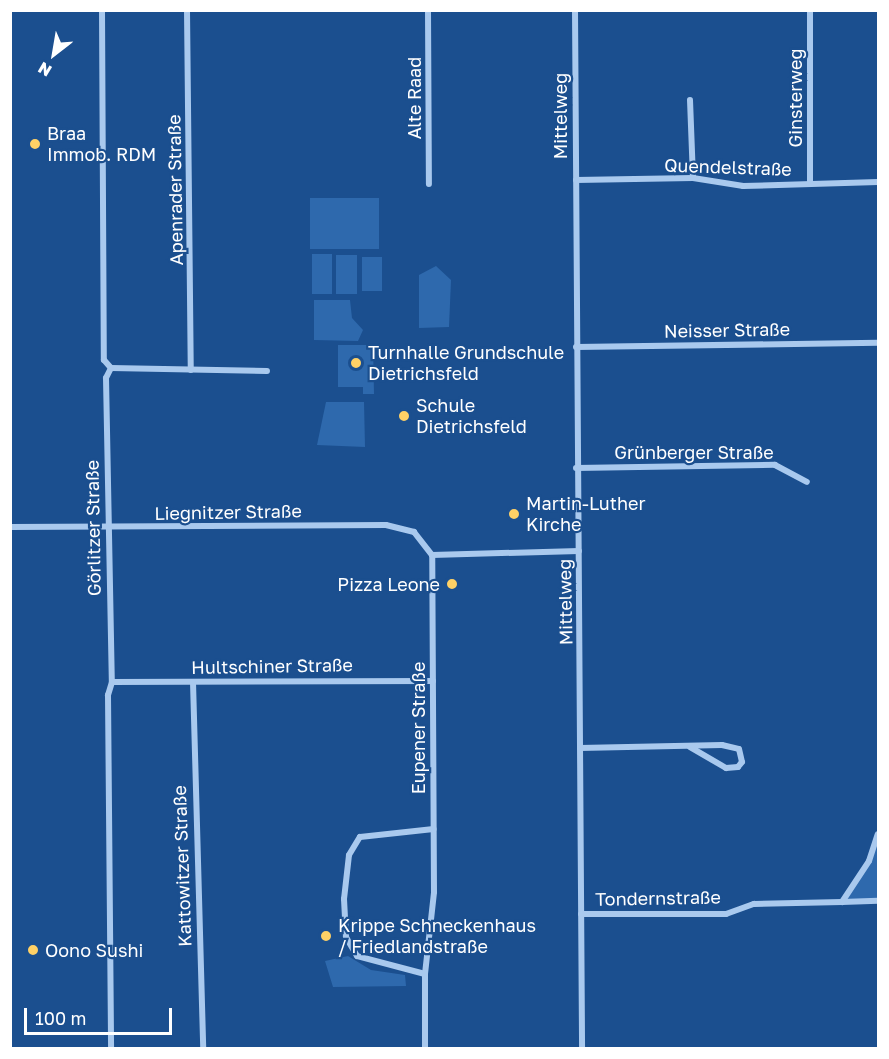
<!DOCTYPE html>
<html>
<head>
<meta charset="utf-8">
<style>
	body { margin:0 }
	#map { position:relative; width:889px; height:1059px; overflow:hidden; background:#1b4f8f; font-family:"Golos Text",sans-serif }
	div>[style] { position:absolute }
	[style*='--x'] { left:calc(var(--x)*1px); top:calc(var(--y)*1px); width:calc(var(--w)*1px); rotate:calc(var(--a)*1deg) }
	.green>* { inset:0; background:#2e69ad; transform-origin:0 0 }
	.minor>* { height:6px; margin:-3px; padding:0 3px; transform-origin:3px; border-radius:3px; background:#a9c9ee }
	.dots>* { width:16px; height:16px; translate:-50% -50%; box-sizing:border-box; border:3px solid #1b4f8f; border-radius:50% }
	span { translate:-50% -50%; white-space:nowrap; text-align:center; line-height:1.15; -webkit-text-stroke:4.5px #1b4f8f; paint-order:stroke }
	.street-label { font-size:18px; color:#fff }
	.poi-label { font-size:18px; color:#fff }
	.left { translate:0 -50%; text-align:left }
	.right { translate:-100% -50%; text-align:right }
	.frame { position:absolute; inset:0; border:12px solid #fff; pointer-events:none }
	.north { position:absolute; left:24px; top:24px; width:60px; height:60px; -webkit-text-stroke:4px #1b4f8f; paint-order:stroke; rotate:211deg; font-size:16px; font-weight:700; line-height:24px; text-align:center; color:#fff }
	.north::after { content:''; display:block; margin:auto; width:21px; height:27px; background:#fff; clip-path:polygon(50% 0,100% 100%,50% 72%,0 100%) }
	.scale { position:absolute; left:24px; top:1008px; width:148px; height:27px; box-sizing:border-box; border:3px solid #fff; border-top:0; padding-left:8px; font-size:18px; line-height:21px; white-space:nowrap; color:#fff; -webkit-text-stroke:4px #1b4f8f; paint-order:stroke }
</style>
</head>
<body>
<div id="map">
	<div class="green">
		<div style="left:310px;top:198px;width:69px;height:51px"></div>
		<div style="left:312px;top:254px;width:20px;height:40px"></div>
		<div style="left:336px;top:255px;width:21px;height:39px"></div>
		<div style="left:362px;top:257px;width:20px;height:34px"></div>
		<div style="clip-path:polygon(436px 266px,451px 280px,449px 327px,419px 328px,419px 275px)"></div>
		<div style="clip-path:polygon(314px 300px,350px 300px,352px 318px,363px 330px,358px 341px,314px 340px)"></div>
		<div style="clip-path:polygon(338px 345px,373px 345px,374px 394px,363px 394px,363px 387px,338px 387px)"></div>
		<div style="clip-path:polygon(326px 402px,364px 402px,365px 447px,317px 445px)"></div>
		<div style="clip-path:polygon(878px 834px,878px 901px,842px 902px,857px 880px)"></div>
		<div style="clip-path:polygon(348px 956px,371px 970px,405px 975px,406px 986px,333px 987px,325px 961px)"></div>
	</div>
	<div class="minor">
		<div style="--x:102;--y:10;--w:350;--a:89.7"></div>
		<div style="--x:104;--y:360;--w:11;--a:49"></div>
		<div style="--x:187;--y:10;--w:360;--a:89.4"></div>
		<div style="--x:428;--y:10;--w:174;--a:89.7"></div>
		<div style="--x:575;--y:10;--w:1038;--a:89.61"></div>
		<div style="--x:810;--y:10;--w:174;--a:90"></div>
		<div style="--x:690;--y:100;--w:78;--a:87.8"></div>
		<div style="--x:576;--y:180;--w:117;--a:-1"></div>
		<div style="--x:693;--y:178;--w:51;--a:9.1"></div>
		<div style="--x:743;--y:186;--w:135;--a:-1.7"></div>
		<div style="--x:576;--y:347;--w:302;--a:-0.8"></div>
		<div style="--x:111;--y:368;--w:11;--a:117"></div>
		<div style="--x:106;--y:378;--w:304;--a:88.9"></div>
		<div style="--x:112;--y:682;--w:14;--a:107"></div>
		<div style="--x:108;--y:695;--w:353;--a:89.5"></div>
		<div style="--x:111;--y:368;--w:156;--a:1.1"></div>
		<div style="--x:576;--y:468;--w:199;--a:-0.9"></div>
		<div style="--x:775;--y:465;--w:36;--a:28"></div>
		<div style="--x:10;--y:527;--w:376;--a:-0.3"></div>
		<div style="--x:386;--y:525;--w:29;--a:14"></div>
		<div style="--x:414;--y:532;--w:29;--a:52"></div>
		<div style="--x:432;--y:555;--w:147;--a:-1.6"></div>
		<div style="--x:112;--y:682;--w:321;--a:-0.2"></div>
		<div style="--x:193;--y:682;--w:366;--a:88.4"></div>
		<div style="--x:580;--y:748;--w:142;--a:-1.2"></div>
		<div style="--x:722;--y:745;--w:17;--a:13"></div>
		<div style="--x:739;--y:749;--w:13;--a:77"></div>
		<div style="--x:742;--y:762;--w:6;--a:129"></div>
		<div style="--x:738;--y:767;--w:12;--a:175"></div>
		<div style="--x:726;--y:768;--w:42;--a:-149.7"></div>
		<div style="--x:842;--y:902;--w:36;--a:-2"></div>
		<div style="--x:581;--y:914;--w:145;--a:0"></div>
		<div style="--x:726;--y:914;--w:30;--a:-20"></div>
		<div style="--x:754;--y:904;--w:88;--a:-1.3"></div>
		<div style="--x:842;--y:902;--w:49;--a:-56.6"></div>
		<div style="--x:869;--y:861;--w:28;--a:-72"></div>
		<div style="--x:425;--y:974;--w:70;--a:-165.2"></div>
		<div style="--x:357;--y:956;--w:22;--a:-120"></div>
		<div style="--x:346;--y:937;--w:38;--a:-93"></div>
		<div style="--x:344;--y:899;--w:44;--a:-83.5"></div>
		<div style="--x:349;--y:855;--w:21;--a:-59"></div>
		<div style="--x:360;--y:837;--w:74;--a:-6.2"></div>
		<div style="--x:425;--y:1048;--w:74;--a:-90"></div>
		<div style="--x:425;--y:974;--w:82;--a:-83.7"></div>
		<div style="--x:434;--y:892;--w:337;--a:-90.3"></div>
	</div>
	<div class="dots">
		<div style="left:35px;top:144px;background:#ffd166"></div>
		<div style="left:356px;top:363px;background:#ffd166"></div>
		<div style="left:404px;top:416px;background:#ffd166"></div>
		<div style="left:514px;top:514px;background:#ffd166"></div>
		<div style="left:452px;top:584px;background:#ffd166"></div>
		<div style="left:326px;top:936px;background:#ffd166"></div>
		<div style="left:33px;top:950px;background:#ffd166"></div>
	</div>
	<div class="street-label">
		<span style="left:414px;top:98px;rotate:-90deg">Alte Raad</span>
		<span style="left:795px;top:98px;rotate:-90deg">Ginsterweg</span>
		<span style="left:560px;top:116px;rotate:-90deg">Mittelweg</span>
		<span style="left:728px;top:167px;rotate:2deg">Quendelstraße</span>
		<span style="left:175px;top:190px;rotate:-91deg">Apenrader Straße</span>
		<span style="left:727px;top:330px;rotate:-1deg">Neisser Straße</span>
		<span style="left:694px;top:452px">Grünberger Straße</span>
		<span style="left:228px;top:512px;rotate:-1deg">Liegnitzer Straße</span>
		<span style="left:93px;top:528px;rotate:-91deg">Görlitzer Straße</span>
		<span style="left:565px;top:602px;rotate:-91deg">Mittelweg</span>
		<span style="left:272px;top:666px;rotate:-1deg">Hultschiner Straße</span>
		<span style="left:418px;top:728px;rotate:-90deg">Eupener Straße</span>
		<span style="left:182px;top:866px;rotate:-92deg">Kattowitzer Straße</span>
		<span style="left:658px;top:898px;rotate:-1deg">Tondernstraße</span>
	</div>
	<div class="poi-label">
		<span class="left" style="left:47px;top:144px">Braa<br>Immob. RDM</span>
		<span class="left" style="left:368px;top:363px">Turnhalle Grundschule<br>Dietrichsfeld</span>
		<span class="left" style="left:416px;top:416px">Schule<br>Dietrichsfeld</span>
		<span class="left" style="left:526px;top:514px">Martin-Luther<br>Kirche</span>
		<span class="right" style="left:440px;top:584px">Pizza Leone</span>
		<span class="left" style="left:338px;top:936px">Krippe Schneckenhaus<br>/ Friedlandstraße</span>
		<span class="left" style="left:45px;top:950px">Oono Sushi</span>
	</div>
	<div class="frame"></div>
	<div class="north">N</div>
	<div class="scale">100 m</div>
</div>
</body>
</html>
